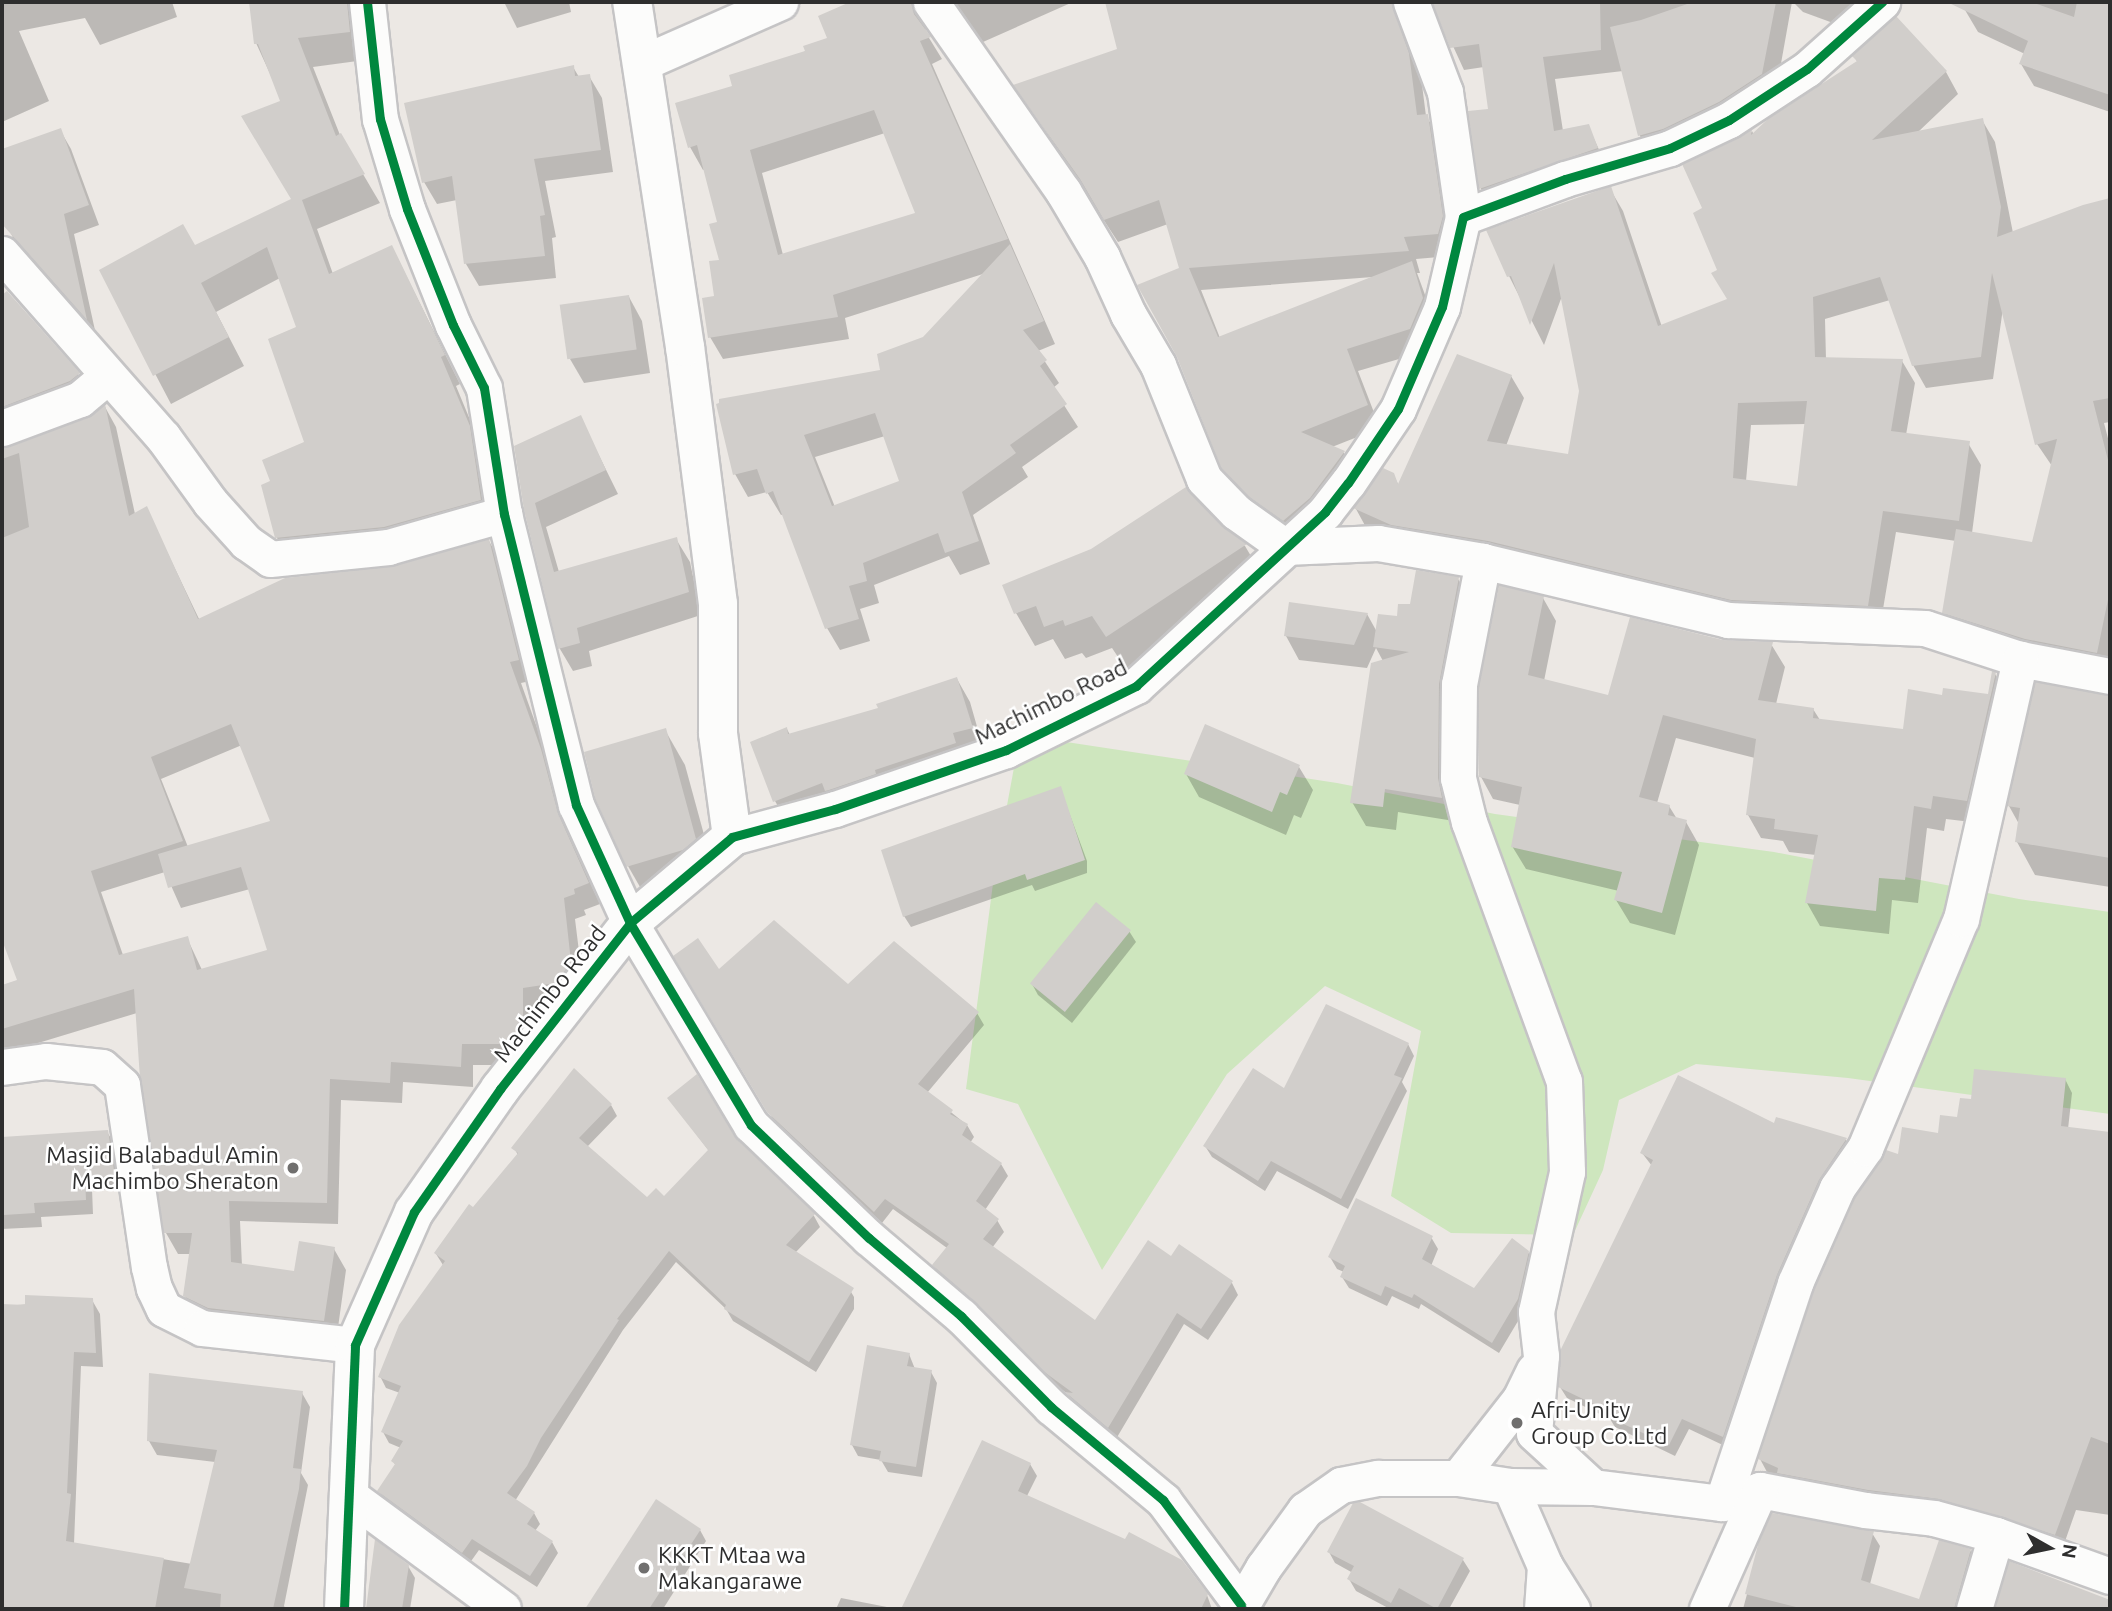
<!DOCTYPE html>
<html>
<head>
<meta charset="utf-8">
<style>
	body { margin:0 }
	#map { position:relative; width:2112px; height:1611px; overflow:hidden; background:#ece8e4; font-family:Ubuntu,sans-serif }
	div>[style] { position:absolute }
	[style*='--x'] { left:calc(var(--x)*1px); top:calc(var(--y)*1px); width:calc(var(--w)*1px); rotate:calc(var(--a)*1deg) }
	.green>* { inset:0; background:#cee6be }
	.shadow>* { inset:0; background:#0003 }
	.building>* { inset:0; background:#d1cecb; transform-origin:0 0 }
	.roads { filter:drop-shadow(2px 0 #c5c4c5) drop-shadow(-2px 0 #c5c4c5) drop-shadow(0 2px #c5c4c5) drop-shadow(0 -2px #c5c4c5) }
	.minor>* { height:35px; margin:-17.5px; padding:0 17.5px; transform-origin:17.5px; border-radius:17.5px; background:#fcfcfb }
	.tertiary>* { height:38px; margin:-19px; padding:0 19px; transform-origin:19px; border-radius:19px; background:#fcfcfb }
	.cycleway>* { height:9px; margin:-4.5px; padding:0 4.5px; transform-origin:4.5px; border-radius:4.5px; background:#00873e }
	.dots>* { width:19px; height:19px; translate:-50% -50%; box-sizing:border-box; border:4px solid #fff; border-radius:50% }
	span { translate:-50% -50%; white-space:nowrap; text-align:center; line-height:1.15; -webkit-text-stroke:5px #fff; paint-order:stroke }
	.street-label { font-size:23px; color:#2e2e2e }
	.poi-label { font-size:23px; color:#2e2e2e }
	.right { translate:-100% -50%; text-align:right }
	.left { translate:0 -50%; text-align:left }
	.frame { position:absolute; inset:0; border:4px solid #2e2e2e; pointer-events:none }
	.north { position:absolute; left:2014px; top:1513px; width:70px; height:70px; -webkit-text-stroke:5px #fff; paint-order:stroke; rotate:99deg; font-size:19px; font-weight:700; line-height:28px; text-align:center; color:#2e2e2e }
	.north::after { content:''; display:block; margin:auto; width:24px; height:32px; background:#2e2e2e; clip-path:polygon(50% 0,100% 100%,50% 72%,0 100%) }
</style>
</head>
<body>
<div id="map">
	<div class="green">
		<div style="clip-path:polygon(1020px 735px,1337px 783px,1495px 814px,1774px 852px,2019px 899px,2110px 912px,2110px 1114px,1848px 1078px,1696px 1064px,1619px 1100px,1603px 1170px,1573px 1235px,1451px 1233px,1391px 1196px,1421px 1031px,1325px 986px,1227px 1074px,1102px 1270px,1018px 1104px,966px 1089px,994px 876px)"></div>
	</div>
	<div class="shadow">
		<div style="clip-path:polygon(2px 2px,172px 2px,177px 17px,100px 45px,85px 18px,19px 31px,49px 101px,2px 122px)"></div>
		<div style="clip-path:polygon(250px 2px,360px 2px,365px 60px,313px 67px,340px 135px,380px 203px,317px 229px,333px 274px,392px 247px,460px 384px,456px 386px,485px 456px,497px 528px,294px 566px,277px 538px,272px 482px,307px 442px,298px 328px,280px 278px,216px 312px,244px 366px,171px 404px,101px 271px,194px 247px,293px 200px,283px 102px,256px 43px)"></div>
		<div style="clip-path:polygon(504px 2px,569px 2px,571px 12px,517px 28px)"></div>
		<div style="clip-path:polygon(evenodd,854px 2px,1073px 2px,983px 42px,953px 5px,924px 17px,926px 33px,942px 59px,932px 64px,1055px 344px,1038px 351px,1059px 383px,1053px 388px,1078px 427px,1022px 467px,1028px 477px,973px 515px,990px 564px,960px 575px,949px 556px,874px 585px,879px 603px,860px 609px,870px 641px,840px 650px,827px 628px,784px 514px,781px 515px,767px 492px,748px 497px,735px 474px,882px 372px,924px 338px,986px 273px,845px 318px,849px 339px,723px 359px,710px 337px,721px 261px,719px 223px,705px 169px,703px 170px,690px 147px,734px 87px,830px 39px,820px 17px,854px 2px,885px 133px,917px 214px,783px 255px,762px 173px,885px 133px,854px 2px,885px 436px,902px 482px,835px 507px,815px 457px,885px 436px)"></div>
		<div style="clip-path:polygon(evenodd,1106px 2px,1792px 2px,1775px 97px,1653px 158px,1640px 136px,1623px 71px,1555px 79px,1563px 131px,1588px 126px,1609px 171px,1494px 211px,1481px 189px,1470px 112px,1490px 111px,1484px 67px,1464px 70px,1435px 7px,1427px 4px,1421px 77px,1426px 116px,1440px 138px,1451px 256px,1416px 259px,1420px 273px,1417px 273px,1435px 322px,1423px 352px,1358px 371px,1380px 428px,1332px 447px,1344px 453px,1357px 475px,1296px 542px,1236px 490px,1223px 467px,1181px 269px,1168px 224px,1118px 242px,1016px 85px,1119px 50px,1106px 2px,1373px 277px,1220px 338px,1201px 290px,1373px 277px)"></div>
		<div style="clip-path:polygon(1793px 2px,1875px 2px,1844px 27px,1803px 12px)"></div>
		<div style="clip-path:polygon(1969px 2px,2110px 2px,2110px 112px,2034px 86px,2021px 64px,2025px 54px,1978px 32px,1965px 10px)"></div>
		<div style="clip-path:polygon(evenodd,1854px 56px,1946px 72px,1958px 94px,1917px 133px,1982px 120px,1995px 142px,2013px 233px,2110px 200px,2110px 422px,2104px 423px,2110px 446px,2110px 671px,1957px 635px,1944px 612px,1956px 541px,1896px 532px,1880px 627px,1745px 622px,1368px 531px,1356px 509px,1393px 474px,1399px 486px,1511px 376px,1524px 398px,1506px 446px,1570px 456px,1581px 391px,1562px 296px,1544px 345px,1509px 276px,1610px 189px,1623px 211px,1662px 327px,1729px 300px,1704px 209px,1752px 131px,1754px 135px,1858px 63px,1854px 56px,1890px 300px,1913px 365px,1926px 388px,1993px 379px,2003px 308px,2037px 444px,2052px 466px,2034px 544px,1972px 533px,1981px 465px,1968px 443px,1906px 435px,1915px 383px,1902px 361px,1826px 359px,1825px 319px,1890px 300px,1854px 56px,1806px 424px,1799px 488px,1746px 481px,1751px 425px,1806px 424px)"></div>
		<div style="clip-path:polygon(573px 67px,579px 77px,589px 76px,602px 98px,613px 172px,545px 181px,556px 237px,552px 238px,556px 278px,479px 286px,466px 264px,457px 200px,437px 204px,424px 182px)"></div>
		<div style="clip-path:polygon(60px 130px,71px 149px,99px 225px,74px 234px,96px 335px,22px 255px,2px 216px,2px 151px)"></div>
		<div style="clip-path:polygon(7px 293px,78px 374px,90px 395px,2px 436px,2px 297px)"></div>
		<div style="clip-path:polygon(629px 297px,642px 321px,650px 373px,584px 383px,570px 359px)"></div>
		<div style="clip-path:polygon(evenodd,105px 407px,116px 427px,135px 514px,146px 508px,200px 621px,489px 541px,501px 562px,530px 681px,521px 683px,553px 772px,569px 836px,600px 904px,584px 910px,586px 915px,575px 919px,583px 984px,567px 1003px,534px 1009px,534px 1046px,519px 1065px,473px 1065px,473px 1087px,403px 1082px,402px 1103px,341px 1100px,338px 1224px,240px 1221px,242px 1266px,296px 1273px,334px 1249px,346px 1270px,336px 1342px,197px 1317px,184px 1295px,191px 1254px,178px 1254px,166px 1233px,137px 1013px,25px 1047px,2px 1065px,2px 986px,19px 981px,2px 936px,2px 713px,11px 710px,2px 688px,2px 635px,13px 631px,2px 602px,2px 449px,88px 419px,105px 407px,242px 745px,272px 822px,188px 847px,161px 779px,242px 745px,105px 407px,165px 872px,181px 908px,250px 889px,269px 951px,202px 970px,187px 938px,123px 955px,101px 892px,165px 872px)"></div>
		<div style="clip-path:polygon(580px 417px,618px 494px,546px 527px,559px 572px,676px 539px,690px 562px,701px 615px,589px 651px,592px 666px,573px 671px,560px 649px,525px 510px)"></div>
		<div style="clip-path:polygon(1220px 527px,1245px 546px,1264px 578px,1126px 669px,1112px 648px,1086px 658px,1082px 653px,1065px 659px,1053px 639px,1035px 646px,1016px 613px)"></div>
		<div style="clip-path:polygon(1458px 579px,1472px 603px,1454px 821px,1398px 812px,1396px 830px,1366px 826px,1352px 802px,1383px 661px,1376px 648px,1367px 668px,1299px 660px,1286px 636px,1367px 614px,1377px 632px,1412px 606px)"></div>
		<div style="clip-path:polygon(1543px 598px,1556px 621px,1544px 681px,1610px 698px,1723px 641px,1771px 644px,1785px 667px,1776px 704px,1813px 709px,1820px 720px,1904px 731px,1944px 697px,1990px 696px,1995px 674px,2009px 697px,1980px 823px,1946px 819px,1944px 831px,1927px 828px,1918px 903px,1892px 900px,1889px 934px,1820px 926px,1807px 903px,1816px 855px,1789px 852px,1783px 841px,1761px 838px,1748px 815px,1755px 758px,1676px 738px,1657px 803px,1669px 806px,1677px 819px,1686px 822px,1699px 845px,1675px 935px,1630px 923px,1616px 900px,1619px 891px,1526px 869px,1512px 846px,1520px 805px,1493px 799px,1480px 775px)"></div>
		<div style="clip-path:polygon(957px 679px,970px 702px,984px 751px,788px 824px,775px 801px,787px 729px,790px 735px,880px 709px)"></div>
		<div style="clip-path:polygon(665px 730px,685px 765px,715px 875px,648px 901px,628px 866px)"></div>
		<div style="clip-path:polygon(2082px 753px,2110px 757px,2110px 887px,2035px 875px,2017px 842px,2019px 824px,2009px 806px)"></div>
		<div style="clip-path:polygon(1299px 767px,1313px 790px,1301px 818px,1294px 815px,1286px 835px,1199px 797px,1186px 774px)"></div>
		<div style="clip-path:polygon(1060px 788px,1087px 861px,1087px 873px,1035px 891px,1032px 885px,911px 927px,904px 916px)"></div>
		<div style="clip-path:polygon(1129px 931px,1136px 942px,1072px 1023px,1038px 995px,1032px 984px)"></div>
		<div style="clip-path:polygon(675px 956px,719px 971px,848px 987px,977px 1013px,984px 1025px,927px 1093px,967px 1125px,974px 1137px,970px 1143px,1001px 1164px,1008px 1176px,985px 1210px,997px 1220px,1004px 1232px,992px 1248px,1095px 1323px,1172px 1259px,1232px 1283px,1238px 1295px,1208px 1340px,1184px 1324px,1116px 1439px,1074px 1404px,1068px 1394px,1052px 1383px,984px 1314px,941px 1277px,934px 1265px,947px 1248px,893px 1209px,882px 1223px,776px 1124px)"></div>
		<div style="clip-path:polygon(1408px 1044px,1414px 1056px,1402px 1082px,1407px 1091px,1348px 1209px,1277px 1171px,1265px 1191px,1212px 1157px,1205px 1146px,1285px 1090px)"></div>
		<div style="clip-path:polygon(2065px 1079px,2072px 1093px,2068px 1129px,2110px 1134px,2110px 1515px,2076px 1510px,2063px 1547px,1783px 1479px,1767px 1472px,1760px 1459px,1900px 1156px,1939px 1135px,1959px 1119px,1973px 1101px)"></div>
		<div style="clip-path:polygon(669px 1098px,735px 1140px,814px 1216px,820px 1227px,795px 1253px,847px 1285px,854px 1297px,854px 1309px,816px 1372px,733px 1321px,726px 1309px,676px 1262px,623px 1330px,515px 1501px,534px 1513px,540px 1524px,535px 1531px,552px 1542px,558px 1553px,537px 1587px,479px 1550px,469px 1564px,386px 1502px,379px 1491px,396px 1466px,393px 1461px,401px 1448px,389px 1443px,383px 1432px,400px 1393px,386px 1388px,380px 1376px,443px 1265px,436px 1254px,518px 1155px,514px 1148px,611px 1105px,617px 1116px,587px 1147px,648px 1200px,664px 1199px,709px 1151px)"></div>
		<div style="clip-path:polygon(1777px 1119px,1846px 1140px,1852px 1151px,1729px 1448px,1689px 1429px,1675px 1456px,1615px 1427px,1610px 1419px,1567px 1398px,1560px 1387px,1652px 1166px,1642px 1153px,1775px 1125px)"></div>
		<div style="clip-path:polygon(107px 1132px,116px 1146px,122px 1191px,92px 1189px,93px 1214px,41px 1217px,42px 1227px,2px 1229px,2px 1138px)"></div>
		<div style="clip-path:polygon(1431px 1237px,1438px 1249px,1431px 1266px,1474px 1290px,1528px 1252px,1534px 1264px,1524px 1311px,1499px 1353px,1421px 1304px,1419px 1309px,1392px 1296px,1387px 1306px,1349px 1288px,1342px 1277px,1344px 1272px,1337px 1269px,1330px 1257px)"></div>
		<div style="clip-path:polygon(92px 1300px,100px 1314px,103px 1367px,81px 1366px,74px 1544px,192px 1564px,215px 1462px,157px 1455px,149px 1441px,302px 1393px,310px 1407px,301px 1473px,308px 1485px,284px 1606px,286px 1609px,2px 1609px,2px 1306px)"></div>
		<div style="clip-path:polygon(909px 1354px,915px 1369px,931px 1372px,937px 1383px,922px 1477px,888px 1472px,881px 1460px,858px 1456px,852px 1445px)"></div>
		<div style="clip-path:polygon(983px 1442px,1030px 1464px,1037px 1476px,1027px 1496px,1207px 1595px,1212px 1609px,903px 1609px)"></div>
		<div style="clip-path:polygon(700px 1530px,706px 1541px,663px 1609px,589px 1609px)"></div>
		<div style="clip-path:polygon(1872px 1533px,1880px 1546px,1870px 1584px,1920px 1601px,1970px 1550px,1977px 1564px,1966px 1609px,1743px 1609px,1761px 1542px)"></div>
		<div style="clip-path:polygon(376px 1542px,408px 1566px,415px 1578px,410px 1609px,368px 1609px)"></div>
		<div style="clip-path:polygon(1329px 1552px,1463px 1560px,1470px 1571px,1449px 1609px,1390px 1609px,1356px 1591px,1349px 1579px,1353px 1573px,1335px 1563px)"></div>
		<div style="clip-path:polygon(2010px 1563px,2110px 1602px,2110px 1609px,1997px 1609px)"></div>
		<div style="clip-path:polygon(841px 1598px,892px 1608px,892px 1609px,836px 1609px)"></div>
	</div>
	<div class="building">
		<div style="clip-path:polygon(249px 2px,347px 2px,350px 32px,298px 38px,336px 136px,341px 133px,365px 174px,302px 200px,329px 274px,392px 245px,445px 355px,441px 357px,470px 426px,481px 500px,384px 527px,275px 538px,261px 485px,270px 481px,262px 460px,304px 442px,268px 339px,296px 327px,267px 247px,201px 283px,229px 337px,153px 376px,99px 270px,183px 224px,195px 245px,291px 199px,241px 116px,280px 101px,258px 44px,254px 44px)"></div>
		<div style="clip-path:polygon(evenodd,850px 2px,911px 2px,914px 14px,931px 37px,920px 41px,1008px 239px,833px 295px,838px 317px,708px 338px,702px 298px,714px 296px,709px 261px,719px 260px,709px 224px,717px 222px,697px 145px,688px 148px,675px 103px,732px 86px,729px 75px,805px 51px,803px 46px,827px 38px,818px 16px,850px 2px,874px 110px,915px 213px,778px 255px,750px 150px,874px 110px)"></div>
		<div style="clip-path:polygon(1105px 2px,1391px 2px,1409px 53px,1417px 115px,1428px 114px,1443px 216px,1438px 234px,1404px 237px,1409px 251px,1189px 268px,1218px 337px,1412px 261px,1423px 298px,1410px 329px,1347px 349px,1368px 405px,1301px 432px,1345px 451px,1310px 498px,1283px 521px,1249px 497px,1221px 468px,1177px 357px,1137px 285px,1179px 268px,1159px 200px,1104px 220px,1080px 179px,1013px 85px,1117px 49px)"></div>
		<div style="clip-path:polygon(1432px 2px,1600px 2px,1601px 50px,1543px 57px,1554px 131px,1589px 124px,1598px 148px,1479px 189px,1468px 111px,1488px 109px,1479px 44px,1450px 48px)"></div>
		<div style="clip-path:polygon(1693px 2px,1776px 2px,1762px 74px,1719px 102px,1663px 129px,1638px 136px,1610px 27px,1641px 20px)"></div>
		<div style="clip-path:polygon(1947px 2px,2031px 2px,2074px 17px,2077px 2px,2110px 2px,2110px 95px,2019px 64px,2028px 41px)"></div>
		<div style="clip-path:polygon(evenodd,1896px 16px,1947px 71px,1872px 140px,1983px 118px,2001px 207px,1997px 237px,2083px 205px,2110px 198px,2110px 398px,2093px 401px,2110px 468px,2110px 590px,2097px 653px,2025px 639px,1942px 613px,1956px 529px,2032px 542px,2057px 439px,2035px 445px,1992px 273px,1981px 357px,1912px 366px,1880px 277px,1813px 297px,1815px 357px,1903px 359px,1891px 431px,1970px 441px,1959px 521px,1883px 511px,1868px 606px,1731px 600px,1488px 541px,1391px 525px,1353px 508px,1383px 468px,1394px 473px,1398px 484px,1457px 354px,1512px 375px,1487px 441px,1568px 454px,1579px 391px,1554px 263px,1530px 325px,1511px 276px,1507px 277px,1486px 230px,1611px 186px,1658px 326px,1727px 299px,1711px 273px,1717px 270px,1693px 213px,1702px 208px,1682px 164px,1752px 129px,1751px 135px,1769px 118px,1857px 61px,1852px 56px,1896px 16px,1807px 401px,1797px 486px,1733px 478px,1738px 403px,1807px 401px)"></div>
		<div style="clip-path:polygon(574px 65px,575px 76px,590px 74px,601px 150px,534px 159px,545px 215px,540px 216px,545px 256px,464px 264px,452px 176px,422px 183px,404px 103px)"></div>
		<div style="clip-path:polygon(61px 128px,89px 205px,64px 214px,87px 320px,2px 224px,2px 149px)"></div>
		<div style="clip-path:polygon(evenodd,1010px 244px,1044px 321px,1023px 330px,1047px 360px,1040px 366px,1067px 404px,1010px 445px,1016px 453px,962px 492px,979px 541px,945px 553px,938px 533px,863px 563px,867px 581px,849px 586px,859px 619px,825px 629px,773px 491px,766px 494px,757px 469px,733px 475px,716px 404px,719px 403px,719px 399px,880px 370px,877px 354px,923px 337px,1010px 244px,875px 413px,899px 481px,832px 506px,804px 435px,875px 413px)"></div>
		<div style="clip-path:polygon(7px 291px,80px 373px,70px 381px,2px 407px,2px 295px)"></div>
		<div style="left:629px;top:295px;width:55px;height:70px;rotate:82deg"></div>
		<div style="clip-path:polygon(evenodd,105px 404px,129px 516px,147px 506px,198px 619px,285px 578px,390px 567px,489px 539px,519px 660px,510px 662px,541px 749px,558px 813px,589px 883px,574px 889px,575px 894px,564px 898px,571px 962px,556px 983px,523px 988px,523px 1024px,507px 1044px,462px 1044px,461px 1067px,391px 1062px,390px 1083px,330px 1079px,327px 1203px,229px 1201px,231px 1262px,294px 1271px,299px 1241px,335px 1247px,324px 1321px,208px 1308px,183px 1296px,192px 1233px,164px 1233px,140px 1079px,134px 989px,2px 1029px,2px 985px,17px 980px,2px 940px,2px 538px,29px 527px,19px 453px,2px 459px,2px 448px,87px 418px,105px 404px,231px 724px,270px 821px,158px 854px,168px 888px,241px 867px,267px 950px,197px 970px,188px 936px,119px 955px,91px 871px,183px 841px,151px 757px,231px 724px)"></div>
		<div style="clip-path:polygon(581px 415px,606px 470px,535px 503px,554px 572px,677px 537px,689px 592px,577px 628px,580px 643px,558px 649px,524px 510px,514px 446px)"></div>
		<div style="clip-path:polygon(1186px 487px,1222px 526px,1247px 544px,1106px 637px,1092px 616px,1065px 626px,1063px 620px,1044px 627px,1036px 606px,1014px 614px,1002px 585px,1091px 549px)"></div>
		<div style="clip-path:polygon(1416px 570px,1459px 577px,1439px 684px,1438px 778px,1442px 798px,1385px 789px,1383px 807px,1350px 803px,1371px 663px,1409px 652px,1373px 647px,1378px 614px,1397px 616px,1398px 604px,1410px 604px)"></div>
		<div style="clip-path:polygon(1499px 585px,1544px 596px,1528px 675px,1608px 695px,1630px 617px,1723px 640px,1773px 642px,1758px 700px,1814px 708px,1813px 718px,1903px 729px,1908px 689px,1942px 695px,1943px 688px,1988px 694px,1992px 671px,1996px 672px,1967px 801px,1933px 796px,1931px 809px,1914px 806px,1905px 880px,1879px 878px,1876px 911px,1805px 903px,1818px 835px,1774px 829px,1775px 819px,1746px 815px,1756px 739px,1663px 715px,1639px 797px,1670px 805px,1668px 815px,1687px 820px,1662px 913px,1614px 900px,1622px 872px,1511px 847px,1522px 787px,1479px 777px,1479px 686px)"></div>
		<div style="clip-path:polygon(1289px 602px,1368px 613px,1354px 645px,1284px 636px)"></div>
		<div style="clip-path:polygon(957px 677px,973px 728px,953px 733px,956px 743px,875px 770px,876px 774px,829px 790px,825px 791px,822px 783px,773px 802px,750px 742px,787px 727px,788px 734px,878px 708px,876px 704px)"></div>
		<div style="clip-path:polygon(2035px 682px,2110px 696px,2110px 858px,2015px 842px,2020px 808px,2007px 806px)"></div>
		<div style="clip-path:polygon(1205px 724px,1300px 765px,1287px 795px,1280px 792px,1272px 812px,1184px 774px)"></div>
		<div style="clip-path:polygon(666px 728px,696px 839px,683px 850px,626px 867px,595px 798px,584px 752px)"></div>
		<div style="clip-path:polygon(1061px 786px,1085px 860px,1027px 880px,1025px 874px,903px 917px,881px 850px)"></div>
		<div style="left:1096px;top:902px;width:45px;height:105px;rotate:39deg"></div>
		<div style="clip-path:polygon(774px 920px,848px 984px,894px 941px,979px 1012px,918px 1084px,953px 1110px,950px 1114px,968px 1124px,962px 1135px,1002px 1163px,976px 1201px,999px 1219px,983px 1239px,1095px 1320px,1148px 1240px,1171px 1256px,1179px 1244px,1233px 1281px,1201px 1329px,1177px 1313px,1108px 1428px,1065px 1392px,1073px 1393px,1043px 1371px,975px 1302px,932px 1265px,949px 1244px,885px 1199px,874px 1212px,767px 1112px,673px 956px,698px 938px,719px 969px)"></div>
		<div style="clip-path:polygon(1326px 1004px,1409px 1043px,1394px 1075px,1402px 1078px,1341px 1199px,1271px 1161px,1258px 1181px,1203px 1146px,1253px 1068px,1284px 1088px)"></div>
		<div style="clip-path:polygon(574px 1068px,612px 1104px,579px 1138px,647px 1197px,656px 1188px,664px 1196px,708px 1150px,667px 1098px,697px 1074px,737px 1139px,815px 1214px,786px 1245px,854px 1288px,809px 1362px,724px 1309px,726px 1305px,669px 1251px,617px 1319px,619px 1320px,541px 1438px,527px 1466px,507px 1493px,535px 1512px,527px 1524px,553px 1541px,530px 1576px,472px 1539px,462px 1553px,377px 1491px,395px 1464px,391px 1461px,403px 1441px,381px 1432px,401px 1386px,378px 1377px,399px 1325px,445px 1261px,434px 1253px,469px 1204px,473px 1207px,518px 1153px,511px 1148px)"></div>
		<div style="clip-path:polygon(1974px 1069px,2066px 1078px,2061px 1126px,2110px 1132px,2110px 1444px,2091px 1437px,2055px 1535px,1939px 1499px,1868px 1490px,1777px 1473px,1778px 1468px,1758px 1459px,1814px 1290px,1855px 1198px,1886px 1150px,1898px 1154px,1902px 1127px,1938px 1133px,1940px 1115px,1957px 1117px,1960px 1098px,1971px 1099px)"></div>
		<div style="clip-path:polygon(1678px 1075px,1774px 1123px,1776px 1117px,1847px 1138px,1819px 1180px,1777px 1275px,1723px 1437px,1682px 1419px,1669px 1445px,1606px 1416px,1608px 1411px,1558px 1387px,1561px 1349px,1653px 1160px,1640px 1153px)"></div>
		<div style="clip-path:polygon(108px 1130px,115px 1177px,85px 1176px,86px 1200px,34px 1203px,35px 1213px,4px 1215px,2px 1137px)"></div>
		<div style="clip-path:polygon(1356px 1198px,1433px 1236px,1422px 1259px,1474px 1288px,1512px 1238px,1529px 1251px,1518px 1299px,1492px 1343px,1414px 1294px,1412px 1298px,1385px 1286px,1381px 1296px,1340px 1277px,1345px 1266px,1328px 1257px)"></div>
		<div style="clip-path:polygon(25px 1295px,93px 1298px,96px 1353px,74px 1352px,67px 1493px,71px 1494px,66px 1541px,164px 1558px,155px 1609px,2px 1609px,2px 1304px,25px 1305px)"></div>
		<div style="clip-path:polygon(867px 1345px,910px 1353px,907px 1366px,932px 1370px,916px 1467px,879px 1461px,881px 1451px,850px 1445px)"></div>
		<div style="clip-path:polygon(149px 1373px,303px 1391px,293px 1468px,301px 1469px,299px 1489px,273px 1609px,220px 1609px,221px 1594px,184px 1588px,217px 1450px,147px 1441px)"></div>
		<div style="clip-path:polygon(982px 1440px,1031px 1463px,1018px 1491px,1125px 1539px,1129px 1532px,1182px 1560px,1208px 1594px,1201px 1609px,901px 1609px)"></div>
		<div style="clip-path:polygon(656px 1499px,701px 1529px,649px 1609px,585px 1609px)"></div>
		<div style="clip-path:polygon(1360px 1502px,1464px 1558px,1437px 1609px,1399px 1588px,1391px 1603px,1347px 1579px,1354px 1566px,1327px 1552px,1353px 1503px)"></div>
		<div style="clip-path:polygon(1772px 1513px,1874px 1531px,1861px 1580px,1919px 1599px,1939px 1540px,1971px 1549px,1954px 1609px,1804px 1609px,1745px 1594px,1759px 1541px)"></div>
		<div style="clip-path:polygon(375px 1539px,409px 1565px,402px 1609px,366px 1609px)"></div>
		<div style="clip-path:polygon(2009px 1561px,2110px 1600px,2110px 1609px,1995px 1609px)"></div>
	</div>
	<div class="roads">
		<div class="minor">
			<div style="--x:367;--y:2;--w:118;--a:83.7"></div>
			<div style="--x:380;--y:119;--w:94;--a:73.3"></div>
			<div style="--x:407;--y:209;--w:125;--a:68.4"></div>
			<div style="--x:453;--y:325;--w:70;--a:63.8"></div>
			<div style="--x:484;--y:388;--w:128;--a:81"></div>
			<div style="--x:504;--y:514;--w:300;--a:76.1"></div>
			<div style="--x:576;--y:805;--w:130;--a:65.4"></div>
			<div style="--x:630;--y:923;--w:235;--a:59.1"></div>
			<div style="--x:751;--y:1125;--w:163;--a:43.8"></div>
			<div style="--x:869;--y:1238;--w:121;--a:40.3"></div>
			<div style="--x:961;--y:1316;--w:128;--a:45.3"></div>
			<div style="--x:1051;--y:1407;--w:146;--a:39.7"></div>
			<div style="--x:1163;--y:1500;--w:131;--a:53.4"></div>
			<div style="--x:931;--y:2;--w:231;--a:55.1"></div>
			<div style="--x:1063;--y:191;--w:77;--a:59.4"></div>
			<div style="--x:1102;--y:257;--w:63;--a:65.5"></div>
			<div style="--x:1128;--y:314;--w:59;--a:59.5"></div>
			<div style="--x:1158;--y:365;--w:123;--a:68"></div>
			<div style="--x:1204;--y:479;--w:46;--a:45.9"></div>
			<div style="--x:1236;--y:512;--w:60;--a:35.5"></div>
			<div style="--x:1285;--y:547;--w:93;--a:-2.5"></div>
			<div style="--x:1378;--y:543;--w:107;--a:9.7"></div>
			<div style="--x:1483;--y:561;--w:252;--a:13.5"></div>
			<div style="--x:1728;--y:620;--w:197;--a:2.3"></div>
			<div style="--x:1925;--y:628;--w:100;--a:18.1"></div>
			<div style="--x:2020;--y:659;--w:92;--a:10.7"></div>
			<div style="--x:1411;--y:2;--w:96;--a:69.3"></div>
			<div style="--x:1445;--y:92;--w:126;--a:81.8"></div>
			<div style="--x:642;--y:63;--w:151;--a:-23.8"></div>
			<div style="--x:2;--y:254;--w:244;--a:48.7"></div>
			<div style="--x:163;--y:437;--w:80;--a:54.1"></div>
			<div style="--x:210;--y:502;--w:54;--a:48"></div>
			<div style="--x:246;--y:542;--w:29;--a:35"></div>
			<div style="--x:270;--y:559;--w:119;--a:-5.8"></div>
			<div style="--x:388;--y:547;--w:121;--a:-15.9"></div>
			<div style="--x:2;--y:428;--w:83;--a:-20.4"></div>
			<div style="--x:80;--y:399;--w:35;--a:-40"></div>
			<div style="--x:1483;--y:561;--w:125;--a:101"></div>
			<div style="--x:1459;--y:684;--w:94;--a:90.6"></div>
			<div style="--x:1458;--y:778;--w:45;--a:76"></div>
			<div style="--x:1469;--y:822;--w:276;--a:69.9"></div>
			<div style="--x:1564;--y:1081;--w:91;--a:88.1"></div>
			<div style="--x:1567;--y:1172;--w:143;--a:102.5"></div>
			<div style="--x:1536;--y:1312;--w:44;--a:83.5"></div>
			<div style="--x:1541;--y:1356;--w:77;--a:95.2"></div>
			<div style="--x:1534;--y:1433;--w:80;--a:42.5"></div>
			<div style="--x:732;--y:837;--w:107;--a:-15.2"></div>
			<div style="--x:835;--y:809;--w:181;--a:-19"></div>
			<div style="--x:1006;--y:750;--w:145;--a:-26.2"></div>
			<div style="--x:1136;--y:686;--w:257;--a:-42.6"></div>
			<div style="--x:1325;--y:512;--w:37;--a:-52"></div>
			<div style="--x:1348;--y:483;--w:89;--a:-56"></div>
			<div style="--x:1398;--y:409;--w:111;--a:-66.7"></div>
			<div style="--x:1442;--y:307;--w:92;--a:-76.9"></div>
			<div style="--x:1463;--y:217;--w:109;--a:-20.4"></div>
			<div style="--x:1565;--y:179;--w:109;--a:-16.4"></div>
			<div style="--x:1670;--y:148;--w:65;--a:-25.4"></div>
			<div style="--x:1729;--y:120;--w:93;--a:-33.2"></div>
			<div style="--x:1807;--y:69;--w:101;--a:-41.8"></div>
			<div style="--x:2;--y:1067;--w:44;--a:-7.8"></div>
			<div style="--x:46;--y:1061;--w:56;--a:6.1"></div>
			<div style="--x:102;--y:1067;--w:27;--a:42"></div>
			<div style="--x:122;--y:1085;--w:184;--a:81.6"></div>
			<div style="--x:149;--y:1267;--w:22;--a:77"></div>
			<div style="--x:154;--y:1288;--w:23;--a:65"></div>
			<div style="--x:164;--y:1309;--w:42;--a:26.6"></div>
			<div style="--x:202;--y:1328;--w:154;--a:6.3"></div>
			<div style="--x:1458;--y:1478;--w:100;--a:-51.9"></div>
			<div style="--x:1520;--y:1399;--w:32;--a:-64"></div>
			<div style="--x:1510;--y:1486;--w:87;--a:66.4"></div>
			<div style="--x:1545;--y:1566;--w:43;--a:94"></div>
			<div style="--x:350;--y:1496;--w:190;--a:36.4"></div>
			<div style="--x:1722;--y:1503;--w:232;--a:-71.6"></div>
			<div style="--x:1795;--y:1283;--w:104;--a:-66.1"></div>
			<div style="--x:1837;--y:1188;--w:49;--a:-55"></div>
			<div style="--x:1865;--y:1148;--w:248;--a:-67.3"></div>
			<div style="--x:1961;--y:919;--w:267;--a:-77.2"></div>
			<div style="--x:1545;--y:1566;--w:51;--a:57.9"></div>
			<div style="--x:1239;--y:1609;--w:48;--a:-59.7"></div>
			<div style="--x:1263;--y:1568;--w:72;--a:-54.1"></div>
			<div style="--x:1305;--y:1510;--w:44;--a:-34.8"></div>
			<div style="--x:1341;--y:1485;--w:38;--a:-11"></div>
			<div style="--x:1378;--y:1478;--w:80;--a:0"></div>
			<div style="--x:1458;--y:1478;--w:53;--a:8.7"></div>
			<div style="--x:1510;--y:1486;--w:83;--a:0.7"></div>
			<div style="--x:1593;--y:1487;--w:130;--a:7.1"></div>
			<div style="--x:1722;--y:1503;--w:40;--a:-18.9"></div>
			<div style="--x:1760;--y:1490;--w:107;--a:10.8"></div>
			<div style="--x:1865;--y:1510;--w:69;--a:6.6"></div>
			<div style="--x:1934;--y:1518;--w:64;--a:15.3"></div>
			<div style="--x:1996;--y:1535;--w:121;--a:19.8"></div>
			<div style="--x:1707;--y:1609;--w:130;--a:-66"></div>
			<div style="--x:1974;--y:1609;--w:77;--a:-73.4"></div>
		</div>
		<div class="tertiary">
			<div style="--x:344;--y:1609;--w:264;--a:-87.6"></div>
			<div style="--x:355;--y:1345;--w:145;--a:-66.1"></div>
			<div style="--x:414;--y:1212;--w:150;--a:-55"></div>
			<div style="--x:500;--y:1089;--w:211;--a:-51.9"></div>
			<div style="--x:630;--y:923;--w:133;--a:-40.1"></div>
			<div style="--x:732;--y:837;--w:105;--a:-97.7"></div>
			<div style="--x:718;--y:733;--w:129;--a:-90"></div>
			<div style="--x:718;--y:604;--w:259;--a:-97.3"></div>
			<div style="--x:685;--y:347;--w:349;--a:-98.7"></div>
		</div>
	</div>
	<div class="cycleway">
		<div style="--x:367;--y:2;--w:118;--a:83.7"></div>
		<div style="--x:380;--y:119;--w:94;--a:73.3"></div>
		<div style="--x:407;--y:209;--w:125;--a:68.4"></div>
		<div style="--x:453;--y:325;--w:70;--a:63.8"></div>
		<div style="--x:484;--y:388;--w:128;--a:81"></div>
		<div style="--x:504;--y:514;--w:300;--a:76.1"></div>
		<div style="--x:576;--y:805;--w:130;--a:65.4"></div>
		<div style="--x:630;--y:923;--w:235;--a:59.1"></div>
		<div style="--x:751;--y:1125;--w:163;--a:43.8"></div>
		<div style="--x:869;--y:1238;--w:121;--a:40.3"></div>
		<div style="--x:961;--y:1316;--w:128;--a:45.3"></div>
		<div style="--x:1051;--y:1407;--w:146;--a:39.7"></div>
		<div style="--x:1163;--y:1500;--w:131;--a:53.4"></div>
		<div style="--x:344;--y:1609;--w:264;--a:-87.6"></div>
		<div style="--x:355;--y:1345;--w:145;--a:-66.1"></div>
		<div style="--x:414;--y:1212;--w:150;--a:-55"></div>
		<div style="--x:500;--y:1089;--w:211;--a:-51.9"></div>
		<div style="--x:630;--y:923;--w:133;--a:-40.1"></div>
		<div style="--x:732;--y:837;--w:107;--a:-15.2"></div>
		<div style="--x:835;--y:809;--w:181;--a:-19"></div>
		<div style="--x:1006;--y:750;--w:145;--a:-26.2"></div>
		<div style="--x:1136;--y:686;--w:257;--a:-42.6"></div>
		<div style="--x:1325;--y:512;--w:37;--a:-52"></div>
		<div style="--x:1348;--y:483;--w:89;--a:-56"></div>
		<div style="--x:1398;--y:409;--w:111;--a:-66.7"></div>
		<div style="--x:1442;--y:307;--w:92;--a:-76.9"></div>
		<div style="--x:1463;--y:217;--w:109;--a:-20.4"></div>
		<div style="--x:1565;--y:179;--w:109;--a:-16.4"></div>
		<div style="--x:1670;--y:148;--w:65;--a:-25.4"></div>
		<div style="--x:1729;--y:120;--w:93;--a:-33.2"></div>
		<div style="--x:1807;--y:69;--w:101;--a:-41.8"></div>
	</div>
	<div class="dots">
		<div style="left:293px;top:1168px;background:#706f6e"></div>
		<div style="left:1517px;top:1423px;background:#706f6e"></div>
		<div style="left:644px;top:1568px;background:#706f6e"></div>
	</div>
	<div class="street-label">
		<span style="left:1051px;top:702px;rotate:-26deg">Machimbo Road</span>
		<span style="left:550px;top:994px;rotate:-52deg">Machimbo Road</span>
	</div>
	<div class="poi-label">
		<span class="right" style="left:279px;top:1168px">Masjid Balabadul Amin<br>Machimbo Sheraton</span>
		<span class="left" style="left:1531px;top:1423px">Afri-Unity<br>Group Co.Ltd</span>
		<span class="left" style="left:658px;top:1568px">KKKT Mtaa wa<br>Makangarawe</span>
	</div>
	<div class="frame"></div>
	<div class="north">N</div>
</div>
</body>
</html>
